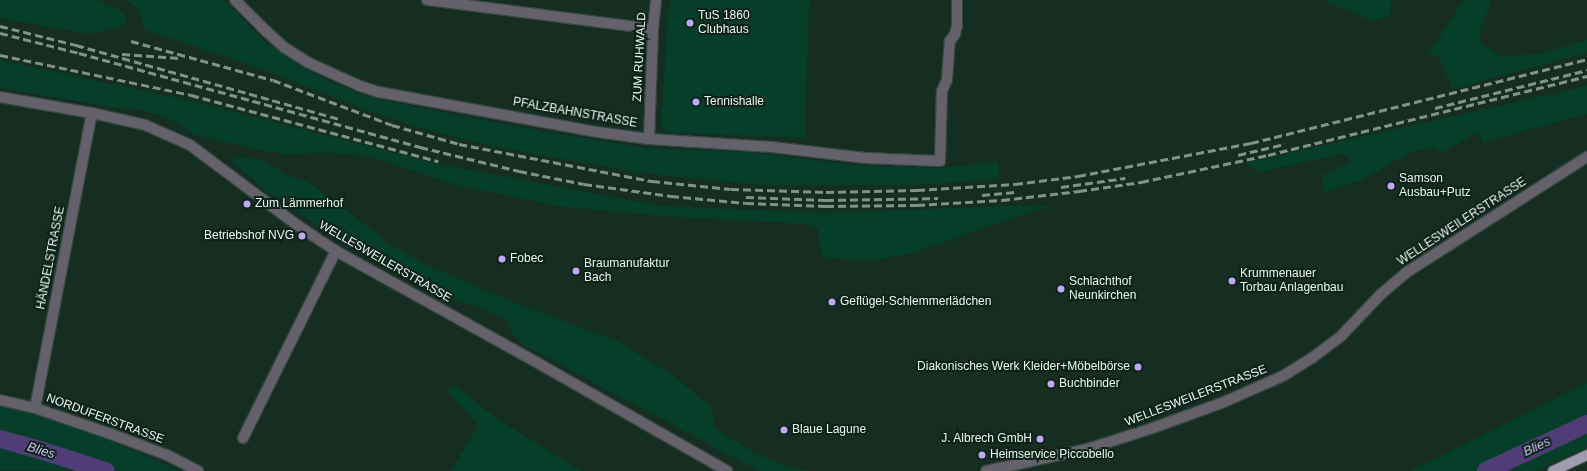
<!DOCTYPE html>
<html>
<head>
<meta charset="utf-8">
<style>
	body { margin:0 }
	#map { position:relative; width:1587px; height:471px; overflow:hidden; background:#162d22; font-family:Arial,sans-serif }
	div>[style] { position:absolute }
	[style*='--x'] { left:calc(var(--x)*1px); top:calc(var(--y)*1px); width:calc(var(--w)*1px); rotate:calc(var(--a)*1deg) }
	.green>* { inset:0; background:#053f2a }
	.river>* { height:18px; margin:-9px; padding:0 9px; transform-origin:9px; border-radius:9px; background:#503d76 }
	.roads { filter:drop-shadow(1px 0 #34493f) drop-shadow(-1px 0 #34493f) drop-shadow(0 1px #34493f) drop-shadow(0 -1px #34493f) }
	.minor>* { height:10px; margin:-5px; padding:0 5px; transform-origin:5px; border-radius:5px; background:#64616b }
	.major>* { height:10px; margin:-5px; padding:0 5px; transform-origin:5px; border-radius:5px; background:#a09baf }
	.rail>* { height:3px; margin-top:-1.5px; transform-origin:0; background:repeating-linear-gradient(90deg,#809389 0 8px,transparent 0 12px) }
	.dots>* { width:11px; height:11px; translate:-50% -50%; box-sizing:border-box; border:2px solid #0d2319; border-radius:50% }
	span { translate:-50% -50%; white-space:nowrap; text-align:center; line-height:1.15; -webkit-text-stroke:4px #0d2319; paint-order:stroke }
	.poi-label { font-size:12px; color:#e9f7ef }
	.left { translate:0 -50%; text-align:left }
	.right { translate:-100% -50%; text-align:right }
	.street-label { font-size:12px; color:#e9f7ef }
	.water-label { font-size:13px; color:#cebff5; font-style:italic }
</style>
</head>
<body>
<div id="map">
	<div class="green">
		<div style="clip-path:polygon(0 0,97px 0,122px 11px,127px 20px,122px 26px,89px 34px,0 18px)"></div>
		<div style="clip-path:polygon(126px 0,224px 0,264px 41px,295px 63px,334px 84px,369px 97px,421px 108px,547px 132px,645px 148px,745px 152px,854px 165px,937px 168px,998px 162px,1000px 179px,916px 185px,760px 185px,641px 173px,497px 147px,421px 128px,369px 111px,262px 69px,143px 29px,140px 10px)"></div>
		<div style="clip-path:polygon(672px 0,809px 0,805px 138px,664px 132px,661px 124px,669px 5px)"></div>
		<div style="clip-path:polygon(1322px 0,1391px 0,1391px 11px,1387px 18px,1371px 20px)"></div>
		<div style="clip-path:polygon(1464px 0,1492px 0,1479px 31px,1481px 44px,1502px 57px,1544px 53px,1587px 40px,1587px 53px,1452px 89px,1439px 56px,1428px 55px)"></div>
		<div style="clip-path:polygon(0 60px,190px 101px,438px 164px,660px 206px,824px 213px,1035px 205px,1047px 206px,1048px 208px,1027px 213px,910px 254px,868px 261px,827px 258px,821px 254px,818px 228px,808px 224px,662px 216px,557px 206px,461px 186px,368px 156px,321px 152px,287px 155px,249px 148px,195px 135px,168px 118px,138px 109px,117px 108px,0 88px)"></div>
		<div style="clip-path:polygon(1587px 86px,1587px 114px,1483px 142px,1479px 132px,1441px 153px,1435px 148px,1427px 148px,1410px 152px,1360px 181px,1324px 192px,1322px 176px,1352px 161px,1342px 154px,1258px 172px,1246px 163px)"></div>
		<div style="clip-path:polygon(235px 156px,264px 161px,289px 176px,308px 182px,381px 236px,381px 240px,429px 266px,513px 302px,617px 341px,674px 376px,711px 407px,715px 429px,755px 453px,791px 468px,815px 471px,759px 471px,524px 345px,512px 334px,506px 319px,469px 304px,441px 296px,318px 226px,264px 189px,237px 166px,232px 158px)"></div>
		<div style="clip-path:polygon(1587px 383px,1587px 447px,1535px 471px,1410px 471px)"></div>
		<div style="clip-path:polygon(450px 387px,459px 388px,497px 419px,581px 471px,451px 471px,478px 425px,448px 392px)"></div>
		<div style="clip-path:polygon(0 407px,31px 413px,108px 440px,180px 471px,0 470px)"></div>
	</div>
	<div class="river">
		<div style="--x:0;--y:439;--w:41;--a:15.4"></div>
		<div style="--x:40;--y:450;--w:69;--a:17.7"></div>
		<div style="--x:1486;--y:471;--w:111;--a:-25"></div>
	</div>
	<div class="roads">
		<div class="minor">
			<div style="--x:235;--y:0;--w:44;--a:45"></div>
			<div style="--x:266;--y:31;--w:25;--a:42"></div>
			<div style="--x:285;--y:48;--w:28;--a:32"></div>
			<div style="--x:309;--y:63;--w:56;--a:24.3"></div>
			<div style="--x:360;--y:86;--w:20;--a:18"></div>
			<div style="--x:379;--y:92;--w:222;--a:10.4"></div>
			<div style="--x:597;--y:132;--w:52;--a:7.7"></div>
			<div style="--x:649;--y:139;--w:123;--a:3.7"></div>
			<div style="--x:772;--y:147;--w:94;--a:6.7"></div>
			<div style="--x:865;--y:158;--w:75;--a:2.3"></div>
			<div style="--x:940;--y:161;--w:70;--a:-88.4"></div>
			<div style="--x:942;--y:91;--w:12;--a:-66"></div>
			<div style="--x:947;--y:80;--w:39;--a:-86"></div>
			<div style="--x:950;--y:41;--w:9;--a:-54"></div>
			<div style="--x:955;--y:34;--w:8;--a:-76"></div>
			<div style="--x:957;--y:26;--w:26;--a:-90"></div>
			<div style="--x:427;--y:0;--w:228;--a:7.3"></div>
			<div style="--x:0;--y:97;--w:93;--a:9.9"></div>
			<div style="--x:92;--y:113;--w:54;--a:12.8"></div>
			<div style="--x:145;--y:125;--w:49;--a:24"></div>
			<div style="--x:190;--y:145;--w:134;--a:36.8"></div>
			<div style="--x:297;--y:225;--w:47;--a:33.7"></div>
			<div style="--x:336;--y:251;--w:221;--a:29"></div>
			<div style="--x:529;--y:358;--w:228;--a:29.7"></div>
			<div style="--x:649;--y:139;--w:110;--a:-87.9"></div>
			<div style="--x:653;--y:29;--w:29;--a:-84"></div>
			<div style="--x:0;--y:400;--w:36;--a:13"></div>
			<div style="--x:35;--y:408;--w:80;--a:18.9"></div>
			<div style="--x:111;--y:434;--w:60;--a:20.6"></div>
			<div style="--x:167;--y:455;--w:35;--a:27"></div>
			<div style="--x:35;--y:408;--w:300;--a:-79.1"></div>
			<div style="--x:243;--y:438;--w:209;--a:-63.6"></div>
			<div style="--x:986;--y:471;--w:103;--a:-12.3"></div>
			<div style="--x:1087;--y:449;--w:66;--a:-17.6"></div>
			<div style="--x:1150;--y:429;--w:79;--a:-20"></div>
			<div style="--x:1224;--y:402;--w:64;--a:-23.8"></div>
			<div style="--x:1283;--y:376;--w:34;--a:-32"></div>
			<div style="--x:1312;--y:358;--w:38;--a:-37"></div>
			<div style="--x:1342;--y:335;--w:57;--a:-46.4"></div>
			<div style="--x:1381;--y:294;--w:34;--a:-40"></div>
			<div style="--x:1407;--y:272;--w:214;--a:-32.6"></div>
		</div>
		<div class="major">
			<div style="--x:1553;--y:471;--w:38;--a:-25"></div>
		</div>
	</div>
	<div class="rail">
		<div style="--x:0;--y:26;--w:82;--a:14"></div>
		<div style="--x:0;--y:33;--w:81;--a:14.2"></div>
		<div style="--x:79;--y:53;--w:354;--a:15.4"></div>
		<div style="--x:420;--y:147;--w:102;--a:13.6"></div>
		<div style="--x:519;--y:171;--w:66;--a:11.3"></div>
		<div style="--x:584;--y:184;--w:88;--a:7.9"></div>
		<div style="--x:671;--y:196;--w:75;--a:5.3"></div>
		<div style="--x:746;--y:203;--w:80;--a:2.1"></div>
		<div style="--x:826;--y:206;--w:91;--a:-0.6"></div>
		<div style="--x:917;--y:205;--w:85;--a:-3.4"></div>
		<div style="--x:1002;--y:200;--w:78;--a:-6.7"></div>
		<div style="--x:1079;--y:191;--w:63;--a:-8.3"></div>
		<div style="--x:1141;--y:182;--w:130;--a:-12"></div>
		<div style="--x:1268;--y:155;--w:329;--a:-13.9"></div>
		<div style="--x:131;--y:41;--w:147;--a:15.4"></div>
		<div style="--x:273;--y:80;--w:127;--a:20.7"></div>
		<div style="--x:392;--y:125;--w:70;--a:15.8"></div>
		<div style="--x:459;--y:144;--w:197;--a:10.9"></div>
		<div style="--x:652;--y:181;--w:79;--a:5.8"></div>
		<div style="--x:731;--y:189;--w:95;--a:1.8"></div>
		<div style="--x:826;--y:192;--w:91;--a:-1.3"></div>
		<div style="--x:917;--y:190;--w:98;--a:-3.5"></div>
		<div style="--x:1015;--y:184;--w:64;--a:-7.2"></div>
		<div style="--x:1078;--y:176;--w:176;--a:-10.8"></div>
		<div style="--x:1251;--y:143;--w:346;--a:-14"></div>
		<div style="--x:76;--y:45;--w:274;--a:15.7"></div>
		<div style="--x:122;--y:54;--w:58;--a:3.9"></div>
		<div style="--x:0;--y:55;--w:195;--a:11.8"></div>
		<div style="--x:191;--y:95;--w:256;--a:15"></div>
		<div style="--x:1435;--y:108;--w:157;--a:-14"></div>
		<div style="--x:1238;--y:155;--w:48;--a:-13.2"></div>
		<div style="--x:1061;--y:187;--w:65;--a:-8"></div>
		<div style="--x:982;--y:195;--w:36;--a:-5"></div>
		<div style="--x:746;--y:197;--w:80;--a:2.1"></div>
		<div style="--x:826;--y:200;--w:112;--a:-1"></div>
	</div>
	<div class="dots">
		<div style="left:690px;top:23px;background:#bfa9f4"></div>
		<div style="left:696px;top:102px;background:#bfa9f4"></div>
		<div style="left:1391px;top:186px;background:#bfa9f4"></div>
		<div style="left:247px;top:204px;background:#bfa9f4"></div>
		<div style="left:302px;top:236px;background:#bfa9f4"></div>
		<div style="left:502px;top:259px;background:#bfa9f4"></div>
		<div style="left:576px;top:271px;background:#bfa9f4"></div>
		<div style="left:1232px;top:281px;background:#bfa9f4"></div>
		<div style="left:1061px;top:289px;background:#bfa9f4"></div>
		<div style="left:832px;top:302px;background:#bfa9f4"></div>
		<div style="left:1138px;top:367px;background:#bfa9f4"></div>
		<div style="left:1051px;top:384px;background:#bfa9f4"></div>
		<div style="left:784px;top:430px;background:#bfa9f4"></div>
		<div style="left:1040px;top:439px;background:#bfa9f4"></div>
		<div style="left:982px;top:455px;background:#bfa9f4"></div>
	</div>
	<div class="poi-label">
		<span class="left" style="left:698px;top:23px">TuS 1860<br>Clubhaus</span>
		<span class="left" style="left:704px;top:102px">Tennishalle</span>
		<span class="left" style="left:1399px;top:186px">Samson<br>Ausbau+Putz</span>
		<span class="left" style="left:255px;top:204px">Zum Lämmerhof</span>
		<span class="right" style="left:294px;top:236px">Betriebshof NVG</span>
		<span class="left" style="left:510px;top:259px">Fobec</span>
		<span class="left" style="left:584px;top:271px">Braumanufaktur<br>Bach</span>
		<span class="left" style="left:1240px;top:281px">Krummenauer<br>Torbau Anlagenbau</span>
		<span class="left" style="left:1069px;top:289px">Schlachthof<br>Neunkirchen</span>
		<span class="left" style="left:840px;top:302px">Geflügel-Schlemmerlädchen</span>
		<span class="right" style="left:1130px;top:367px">Diakonisches Werk Kleider+Möbelbörse</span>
		<span class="left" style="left:1059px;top:384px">Buchbinder</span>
		<span class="left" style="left:792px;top:430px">Blaue Lagune</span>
		<span class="right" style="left:1032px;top:439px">J. Albrech GmbH</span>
		<span class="left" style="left:990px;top:455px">Heimservice Piccobello</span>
	</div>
	<div class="street-label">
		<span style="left:640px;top:57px;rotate:-87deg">ZUM RUHWALD</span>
		<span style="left:575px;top:113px;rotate:10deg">PFALZBAHNSTRASSE</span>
		<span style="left:1462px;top:222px;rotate:-33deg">WELLESWEILERSTRASSE</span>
		<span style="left:51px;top:258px;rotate:-79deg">HÄNDELSTRASSE</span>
		<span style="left:385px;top:262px;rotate:30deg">WELLESWEILERSTRASSE</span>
		<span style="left:1196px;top:396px;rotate:-21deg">WELLESWEILERSTRASSE</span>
		<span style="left:105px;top:419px;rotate:20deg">NORDUFERSTRASSE</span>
	</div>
	<div class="water-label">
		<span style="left:1537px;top:447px;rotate:-25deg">Blies</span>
		<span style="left:41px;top:451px;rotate:17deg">Blies</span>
	</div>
</div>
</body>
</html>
